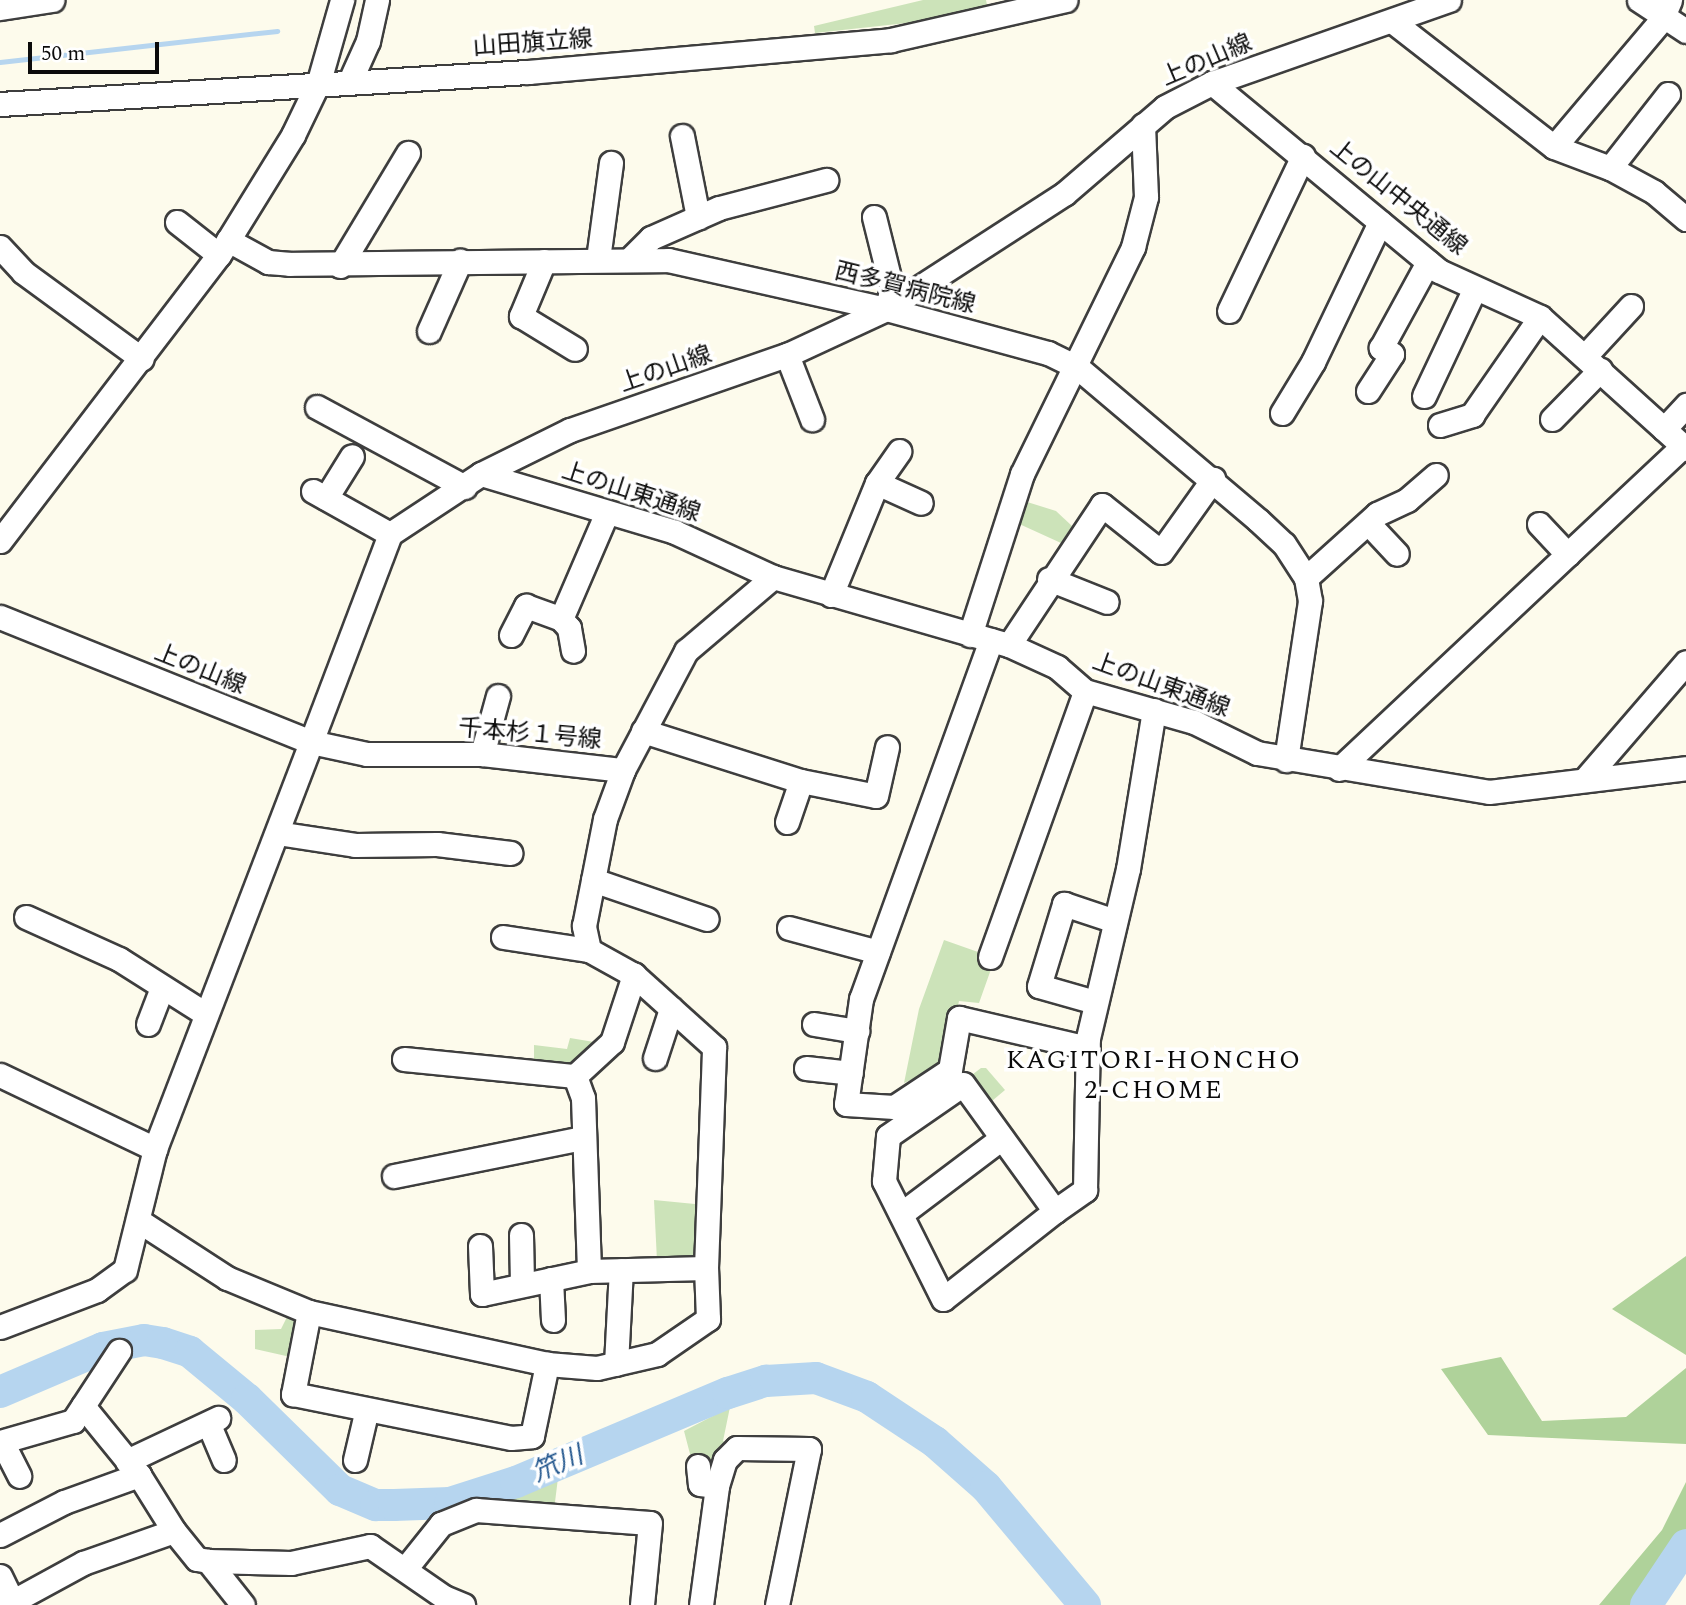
<!DOCTYPE html>
<html>
<head>
<meta charset="utf-8">
<style>
	body { margin:0 }
	#map { position:relative; width:1686px; height:1605px; overflow:hidden; background:#fdfbec; font-family:Spectral,"Noto Sans JP",serif }
	div>[style] { position:absolute }
	[style*='--x'] { left:calc(var(--x)*1px); top:calc(var(--y)*1px); width:calc(var(--w)*1px); rotate:calc(var(--a)*1deg) }
	.green>* { inset:0; background:#cce3b9 }
	.forest>* { inset:0; background:#afd29a }
	.stream>* { height:5px; margin:-2.5px; padding:0 2.5px; transform-origin:2.5px; border-radius:2.5px; background:#b6d5ef }
	.river>* { height:32px; margin:-16px; padding:0 16px; transform-origin:16px; border-radius:16px; background:#b6d5ef }
	.roads { filter:drop-shadow(2px 0 #3e3e3e) drop-shadow(-2px 0 #3e3e3e) drop-shadow(0 2px #3e3e3e) drop-shadow(0 -2px #3e3e3e) }
	.minor>* { height:23px; margin:-11.5px; padding:0 11.5px; transform-origin:11.5px; border-radius:11.5px; background:#fff }
	span { translate:-50% -50%; white-space:nowrap; text-align:center; line-height:1.15; -webkit-text-stroke:7px #fff; paint-order:stroke }
	.street-label { font-size:24px; color:#0b0b0b }
	.neighbourhood-label { font-size:26px; color:#0b0b0b; letter-spacing:2px }
	.water-label { font-size:26px; color:#23578e; font-style:italic }
	.scale { position:absolute; left:28px; top:42px; width:131px; height:32px; box-sizing:border-box; border:4px solid #0b0b0b; border-top:0; padding-left:9px; font-size:21px; line-height:24px; white-space:nowrap; color:#0b0b0b; -webkit-text-stroke:5px #fff; paint-order:stroke }
</style>
</head>
<body>
<div id="map">
	<div class="green">
		<div style="clip-path:polygon(923px 0,986px 0,987px 5px,925px 21px,815px 33px,814px 26px)"></div>
		<div style="clip-path:polygon(1024px 501px,1056px 511px,1072px 526px,1061px 543px,1015px 522px)"></div>
		<div style="clip-path:polygon(944px 940px,995px 958px,979px 1003px,959px 1001px,946px 1064px,904px 1083px,919px 1009px)"></div>
		<div style="clip-path:polygon(570px 1038px,594px 1042px,574px 1066px,534px 1061px,534px 1045px,567px 1049px)"></div>
		<div style="clip-path:polygon(981px 1068px,986px 1068px,1005px 1090px,986px 1106px,964px 1081px)"></div>
		<div style="clip-path:polygon(654px 1200px,705px 1205px,702px 1261px,657px 1261px)"></div>
		<div style="clip-path:polygon(289px 1313px,302px 1319px,295px 1358px,255px 1349px,255px 1330px,281px 1329px)"></div>
		<div style="clip-path:polygon(730px 1407px,723px 1441px,730px 1445px,706px 1475px,701px 1462px,690px 1454px,684px 1431px)"></div>
		<div style="clip-path:polygon(547px 1478px,558px 1478px,554px 1510px,496px 1505px,497px 1493px)"></div>
	</div>
	<div class="forest">
		<div style="clip-path:polygon(1686px 1256px,1686px 1355px,1612px 1309px)"></div>
		<div style="clip-path:polygon(1501px 1357px,1542px 1421px,1626px 1417px,1686px 1368px,1686px 1444px,1488px 1435px,1441px 1369px)"></div>
		<div style="clip-path:polygon(1686px 1482px,1686px 1567px,1656px 1605px,1599px 1605px,1662px 1530px)"></div>
	</div>
	<div class="stream">
		<div style="--x:0;--y:62;--w:279;--a:-6.4"></div>
	</div>
	<div class="river">
		<div style="--x:0;--y:1392;--w:112;--a:-23.1"></div>
		<div style="--x:103;--y:1348;--w:42;--a:-11"></div>
		<div style="--x:144;--y:1340;--w:19;--a:9"></div>
		<div style="--x:163;--y:1343;--w:28;--a:18"></div>
		<div style="--x:190;--y:1352;--w:74;--a:39.5"></div>
		<div style="--x:247;--y:1399;--w:130;--a:44.4"></div>
		<div style="--x:340;--y:1490;--w:39;--a:23"></div>
		<div style="--x:376;--y:1505;--w:18;--a:0"></div>
		<div style="--x:394;--y:1505;--w:56;--a:-2"></div>
		<div style="--x:450;--y:1503;--w:69;--a:-17.7"></div>
		<div style="--x:516;--y:1482;--w:230;--a:-22.8"></div>
		<div style="--x:728;--y:1393;--w:40;--a:-18"></div>
		<div style="--x:766;--y:1381;--w:50;--a:-3.4"></div>
		<div style="--x:816;--y:1378;--w:54;--a:20.4"></div>
		<div style="--x:867;--y:1397;--w:82;--a:33.5"></div>
		<div style="--x:935;--y:1442;--w:68;--a:41.4"></div>
		<div style="--x:986;--y:1487;--w:154;--a:50"></div>
		<div style="--x:1646;--y:1605;--w:72;--a:-56.3"></div>
	</div>
	<div class="roads">
		<div class="minor">
			<div style="--x:1639;--y:0;--w:56;--a:33.4"></div>
			<div style="--x:0;--y:8;--w:53;--a:-8.7"></div>
			<div style="--x:1392;--y:21;--w:205;--a:37.9"></div>
			<div style="--x:1554;--y:147;--w:60;--a:20.6"></div>
			<div style="--x:1610;--y:168;--w:50;--a:28.6"></div>
			<div style="--x:1654;--y:192;--w:42;--a:40.2"></div>
			<div style="--x:350;--y:81;--w:44;--a:-65.8"></div>
			<div style="--x:368;--y:41;--w:42;--a:-77.6"></div>
			<div style="--x:1212;--y:83;--w:295;--a:39.6"></div>
			<div style="--x:1439;--y:271;--w:111;--a:24.5"></div>
			<div style="--x:1540;--y:317;--w:197;--a:42.1"></div>
			<div style="--x:0;--y:104;--w:529;--a:-3.47"></div>
			<div style="--x:528;--y:72;--w:364;--a:-5"></div>
			<div style="--x:891;--y:40;--w:179;--a:-12.9"></div>
			<div style="--x:682;--y:136;--w:83;--a:78.8"></div>
			<div style="--x:1554;--y:147;--w:167;--a:-49.8"></div>
			<div style="--x:1662;--y:19;--w:21;--a:-67"></div>
			<div style="--x:1610;--y:168;--w:94;--a:-51.9"></div>
			<div style="--x:874;--y:217;--w:74;--a:76"></div>
			<div style="--x:892;--y:289;--w:21;--a:107"></div>
			<div style="--x:177;--y:222;--w:53;--a:38.2"></div>
			<div style="--x:228;--y:240;--w:46;--a:28.8"></div>
			<div style="--x:268;--y:262;--w:22;--a:5"></div>
			<div style="--x:290;--y:264;--w:378;--a:-0.6"></div>
			<div style="--x:668;--y:260;--w:223;--a:12.7"></div>
			<div style="--x:886;--y:309;--w:168;--a:15.2"></div>
			<div style="--x:1048;--y:353;--w:32;--a:26"></div>
			<div style="--x:1077;--y:367;--w:237;--a:40.2"></div>
			<div style="--x:1258;--y:520;--w:35;--a:43"></div>
			<div style="--x:1284;--y:544;--w:40;--a:57.1"></div>
			<div style="--x:1306;--y:578;--w:23;--a:80"></div>
			<div style="--x:1310;--y:601;--w:161;--a:98.6"></div>
			<div style="--x:0;--y:247;--w:34;--a:47"></div>
			<div style="--x:23;--y:272;--w:147;--a:36.2"></div>
			<div style="--x:632;--y:257;--w:27;--a:-45"></div>
			<div style="--x:651;--y:238;--w:74;--a:-23.8"></div>
			<div style="--x:719;--y:208;--w:111;--a:-14.7"></div>
			<div style="--x:598;--y:259;--w:97;--a:-82.3"></div>
			<div style="--x:544;--y:261;--w:60;--a:112.7"></div>
			<div style="--x:521;--y:316;--w:63;--a:31.4"></div>
			<div style="--x:340;--y:266;--w:132;--a:-59"></div>
			<div style="--x:1229;--y:311;--w:172;--a:-64.5"></div>
			<div style="--x:429;--y:331;--w:77;--a:-66.1"></div>
			<div style="--x:787;--y:355;--w:69;--a:68.7"></div>
			<div style="--x:1585;--y:356;--w:68;--a:-47.4"></div>
			<div style="--x:1368;--y:391;--w:44;--a:-57"></div>
			<div style="--x:1392;--y:354;--w:13;--a:-151"></div>
			<div style="--x:1381;--y:348;--w:98;--a:-61.3"></div>
			<div style="--x:1424;--y:396;--w:119;--a:-64.7"></div>
			<div style="--x:317;--y:407;--w:168;--a:28.4"></div>
			<div style="--x:1282;--y:413;--w:60;--a:-58.7"></div>
			<div style="--x:1313;--y:362;--w:155;--a:-64.4"></div>
			<div style="--x:1552;--y:419;--w:69;--a:-45.6"></div>
			<div style="--x:1440;--y:425;--w:34;--a:-17"></div>
			<div style="--x:1472;--y:415;--w:119;--a:-55.2"></div>
			<div style="--x:1664;--y:429;--w:33;--a:-47"></div>
			<div style="--x:481;--y:474;--w:202;--a:16.6"></div>
			<div style="--x:675;--y:532;--w:108;--a:24.7"></div>
			<div style="--x:773;--y:577;--w:246;--a:16.1"></div>
			<div style="--x:1009;--y:645;--w:53;--a:24.6"></div>
			<div style="--x:1057;--y:667;--w:37;--a:41"></div>
			<div style="--x:1085;--y:691;--w:113;--a:15.9"></div>
			<div style="--x:1194;--y:722;--w:70;--a:26.2"></div>
			<div style="--x:1257;--y:753;--w:235;--a:9.5"></div>
			<div style="--x:1489;--y:792;--w:198;--a:-6.9"></div>
			<div style="--x:877;--y:483;--w:48;--a:24.4"></div>
			<div style="--x:313;--y:491;--w:88;--a:29.2"></div>
			<div style="--x:326;--y:498;--w:49;--a:-58.2"></div>
			<div style="--x:1368;--y:523;--w:42;--a:46.9"></div>
			<div style="--x:1539;--y:524;--w:42;--a:46.9"></div>
			<div style="--x:0;--y:541;--w:360;--a:-52.6"></div>
			<div style="--x:219;--y:255;--w:141;--a:-58.3"></div>
			<div style="--x:293;--y:135;--w:60;--a:-64.3"></div>
			<div style="--x:319;--y:81;--w:84;--a:-74.1"></div>
			<div style="--x:1306;--y:578;--w:96;--a:-42"></div>
			<div style="--x:1377;--y:514;--w:33;--a:-25"></div>
			<div style="--x:1407;--y:500;--w:38;--a:-41"></div>
			<div style="--x:1049;--y:579;--w:62;--a:21.6"></div>
			<div style="--x:831;--y:595;--w:121;--a:-67.7"></div>
			<div style="--x:877;--y:483;--w:39;--a:-55"></div>
			<div style="--x:0;--y:617;--w:335;--a:21.9"></div>
			<div style="--x:311;--y:742;--w:222;--a:-69.2"></div>
			<div style="--x:390;--y:534;--w:109;--a:-33.4"></div>
			<div style="--x:481;--y:474;--w:99;--a:-26.3"></div>
			<div style="--x:570;--y:430;--w:230;--a:-19.1"></div>
			<div style="--x:787;--y:355;--w:109;--a:-24.9"></div>
			<div style="--x:886;--y:309;--w:212;--a:-32.9"></div>
			<div style="--x:1064;--y:194;--w:133;--a:-40.7"></div>
			<div style="--x:1165;--y:107;--w:53;--a:-27.1"></div>
			<div style="--x:1212;--y:83;--w:251;--a:-19.3"></div>
			<div style="--x:561;--y:619;--w:12;--a:48"></div>
			<div style="--x:569;--y:628;--w:23;--a:80"></div>
			<div style="--x:511;--y:635;--w:33;--a:-63"></div>
			<div style="--x:526;--y:606;--w:37;--a:20"></div>
			<div style="--x:561;--y:619;--w:116;--a:-66.7"></div>
			<div style="--x:970;--y:635;--w:169;--a:-72.1"></div>
			<div style="--x:1022;--y:474;--w:253;--a:-63.9"></div>
			<div style="--x:1133;--y:247;--w:52;--a:-75.4"></div>
			<div style="--x:1146;--y:197;--w:72;--a:-92.4"></div>
			<div style="--x:991;--y:640;--w:382;--a:109.9"></div>
			<div style="--x:861;--y:999;--w:106;--a:98.1"></div>
			<div style="--x:846;--y:1104;--w:48;--a:3.6"></div>
			<div style="--x:894;--y:1107;--w:67;--a:-33.5"></div>
			<div style="--x:950;--y:1070;--w:53;--a:-80.2"></div>
			<div style="--x:959;--y:1018;--w:132;--a:13.1"></div>
			<div style="--x:1009;--y:645;--w:168;--a:-56.4"></div>
			<div style="--x:1102;--y:505;--w:75;--a:38.5"></div>
			<div style="--x:1161;--y:552;--w:90;--a:-54.5"></div>
			<div style="--x:643;--y:731;--w:166;--a:17.6"></div>
			<div style="--x:801;--y:781;--w:76;--a:11.3"></div>
			<div style="--x:876;--y:796;--w:50;--a:-77.3"></div>
			<div style="--x:482;--y:754;--w:60;--a:-74.6"></div>
			<div style="--x:1339;--y:769;--w:472;--a:-43.2"></div>
			<div style="--x:1586;--y:778;--w:153;--a:-49.2"></div>
			<div style="--x:787;--y:822;--w:43;--a:-71.1"></div>
			<div style="--x:277;--y:833;--w:79;--a:8.7"></div>
			<div style="--x:355;--y:845;--w:82;--a:-0.7"></div>
			<div style="--x:437;--y:844;--w:74;--a:7"></div>
			<div style="--x:593;--y:880;--w:120;--a:18.9"></div>
			<div style="--x:26;--y:917;--w:102;--a:24.3"></div>
			<div style="--x:119;--y:959;--w:101;--a:32.4"></div>
			<div style="--x:789;--y:928;--w:92;--a:15.1"></div>
			<div style="--x:503;--y:937;--w:87;--a:8.6"></div>
			<div style="--x:990;--y:957;--w:282;--a:-70.3"></div>
			<div style="--x:1095;--y:1002;--w:58;--a:-164.1"></div>
			<div style="--x:1039;--y:986;--w:86;--a:-73"></div>
			<div style="--x:1064;--y:904;--w:51;--a:18.4"></div>
			<div style="--x:148;--y:1024;--w:39;--a:-69"></div>
			<div style="--x:814;--y:1024;--w:44;--a:9.2"></div>
			<div style="--x:655;--y:1058;--w:52;--a:-71.9"></div>
			<div style="--x:404;--y:1059;--w:172;--a:5.7"></div>
			<div style="--x:575;--y:1076;--w:50;--a:-42.6"></div>
			<div style="--x:612;--y:1042;--w:71;--a:-71.8"></div>
			<div style="--x:634;--y:975;--w:51;--a:-150.9"></div>
			<div style="--x:589;--y:950;--w:25;--a:-102"></div>
			<div style="--x:584;--y:926;--w:109;--a:-78.9"></div>
			<div style="--x:605;--y:819;--w:52;--a:-69.8"></div>
			<div style="--x:806;--y:1068;--w:45;--a:6.3"></div>
			<div style="--x:0;--y:1075;--w:172;--a:25.5"></div>
			<div style="--x:575;--y:1076;--w:23;--a:70"></div>
			<div style="--x:583;--y:1098;--w:173;--a:88"></div>
			<div style="--x:394;--y:1176;--w:192;--a:-11.4"></div>
			<div style="--x:1055;--y:1211;--w:142;--a:141.8"></div>
			<div style="--x:943;--y:1299;--w:132;--a:-116.6"></div>
			<div style="--x:884;--y:1181;--w:45;--a:-84.9"></div>
			<div style="--x:888;--y:1136;--w:91;--a:-34.7"></div>
			<div style="--x:963;--y:1084;--w:157;--a:54.1"></div>
			<div style="--x:1055;--y:1211;--w:37;--a:-35"></div>
			<div style="--x:1085;--y:1190;--w:152;--a:-88.9"></div>
			<div style="--x:1088;--y:1038;--w:174;--a:-76.7"></div>
			<div style="--x:1128;--y:869;--w:161;--a:-80.7"></div>
			<div style="--x:901;--y:1214;--w:126;--a:-37"></div>
			<div style="--x:139;--y:1221;--w:105;--a:32.9"></div>
			<div style="--x:227;--y:1278;--w:89;--a:22.5"></div>
			<div style="--x:309;--y:1312;--w:244;--a:12.3"></div>
			<div style="--x:547;--y:1364;--w:50;--a:4.6"></div>
			<div style="--x:597;--y:1368;--w:62;--a:-13.1"></div>
			<div style="--x:657;--y:1354;--w:62;--a:-34.5"></div>
			<div style="--x:708;--y:1319;--w:51;--a:-92.2"></div>
			<div style="--x:706;--y:1268;--w:221;--a:-87.9"></div>
			<div style="--x:714;--y:1047;--w:108;--a:-138"></div>
			<div style="--x:521;--y:1235;--w:49;--a:88.8"></div>
			<div style="--x:480;--y:1246;--w:48;--a:87.6"></div>
			<div style="--x:482;--y:1294;--w:109;--a:-12.1"></div>
			<div style="--x:589;--y:1271;--w:117;--a:-1.5"></div>
			<div style="--x:551;--y:1279;--w:41;--a:87.2"></div>
			<div style="--x:309;--y:1312;--w:84;--a:101"></div>
			<div style="--x:293;--y:1394;--w:222;--a:11.4"></div>
			<div style="--x:511;--y:1438;--w:21;--a:-5"></div>
			<div style="--x:532;--y:1436;--w:74;--a:-78.2"></div>
			<div style="--x:0;--y:1327;--w:104;--a:-20.9"></div>
			<div style="--x:97;--y:1290;--w:34;--a:-36"></div>
			<div style="--x:125;--y:1270;--w:125;--a:-76.1"></div>
			<div style="--x:155;--y:1149;--w:436;--a:-69"></div>
			<div style="--x:311;--y:742;--w:57;--a:12.1"></div>
			<div style="--x:367;--y:754;--w:115;--a:0"></div>
			<div style="--x:482;--y:754;--w:142;--a:6.5"></div>
			<div style="--x:623;--y:770;--w:135;--a:-62.1"></div>
			<div style="--x:686;--y:651;--w:114;--a:-40.4"></div>
			<div style="--x:616;--y:1364;--w:94;--a:-87"></div>
			<div style="--x:83;--y:1406;--w:89;--a:50.9"></div>
			<div style="--x:139;--y:1475;--w:66;--a:58"></div>
			<div style="--x:209;--y:1425;--w:38;--a:67"></div>
			<div style="--x:0;--y:1442;--w:76;--a:-16"></div>
			<div style="--x:73;--y:1421;--w:84;--a:-56.7"></div>
			<div style="--x:2;--y:1442;--w:38;--a:63"></div>
			<div style="--x:355;--y:1460;--w:52;--a:-76.8"></div>
			<div style="--x:127;--y:1461;--w:101;--a:-25.3"></div>
			<div style="--x:698;--y:1466;--w:18;--a:84"></div>
			<div style="--x:700;--y:1484;--w:17;--a:7"></div>
			<div style="--x:0;--y:1535;--w:72;--a:-27.3"></div>
			<div style="--x:64;--y:1502;--w:80;--a:-19.8"></div>
			<div style="--x:208;--y:1561;--w:56;--a:51.5"></div>
			<div style="--x:405;--y:1569;--w:58;--a:-51.3"></div>
			<div style="--x:441;--y:1524;--w:38;--a:-22"></div>
			<div style="--x:476;--y:1510;--w:174;--a:4.3"></div>
			<div style="--x:650;--y:1523;--w:82;--a:95.6"></div>
			<div style="--x:0;--y:1576;--w:32;--a:64"></div>
			<div style="--x:6;--y:1605;--w:88;--a:-28.6"></div>
			<div style="--x:83;--y:1563;--w:96;--a:-19.4"></div>
			<div style="--x:174;--y:1531;--w:36;--a:51"></div>
			<div style="--x:197;--y:1559;--w:11;--a:10"></div>
			<div style="--x:208;--y:1561;--w:83;--a:1.4"></div>
			<div style="--x:291;--y:1563;--w:81;--a:-12.1"></div>
			<div style="--x:370;--y:1546;--w:90;--a:34.6"></div>
			<div style="--x:444;--y:1597;--w:21;--a:23"></div>
			<div style="--x:701;--y:1605;--w:120;--a:-82.3"></div>
			<div style="--x:717;--y:1486;--w:27;--a:-73"></div>
			<div style="--x:725;--y:1460;--w:17;--a:-45"></div>
			<div style="--x:737;--y:1448;--w:72;--a:0.8"></div>
			<div style="--x:809;--y:1449;--w:159;--a:101.6"></div>
		</div>
	</div>
	<div class="street-label">
		<span style="left:533px;top:44px;rotate:-4deg">山田旗立線</span>
		<span style="left:1207px;top:61px;rotate:-23deg">上の山線</span>
		<span style="left:1398px;top:198px;rotate:39deg">上の山中央通線</span>
		<span style="left:905px;top:289px;rotate:14deg">西多賀病院線</span>
		<span style="left:666px;top:370px;rotate:-19deg">上の山線</span>
		<span style="left:631px;top:493px;rotate:18deg">上の山東通線</span>
		<span style="left:200px;top:670px;rotate:22deg">上の山線</span>
		<span style="left:1161px;top:686px;rotate:20deg">上の山東通線</span>
		<span style="left:530px;top:735px;rotate:5deg">千本杉１号線</span>
	</div>
	<div class="neighbourhood-label">
		<span style="left:1154px;top:1076px">KAGITORI-HONCHO<br>2-CHOME</span>
	</div>
	<div class="water-label">
		<span style="left:558px;top:1465px;rotate:-23deg">笊川</span>
	</div>
	<div class="scale">50 m</div>
</div>
</body>
</html>
